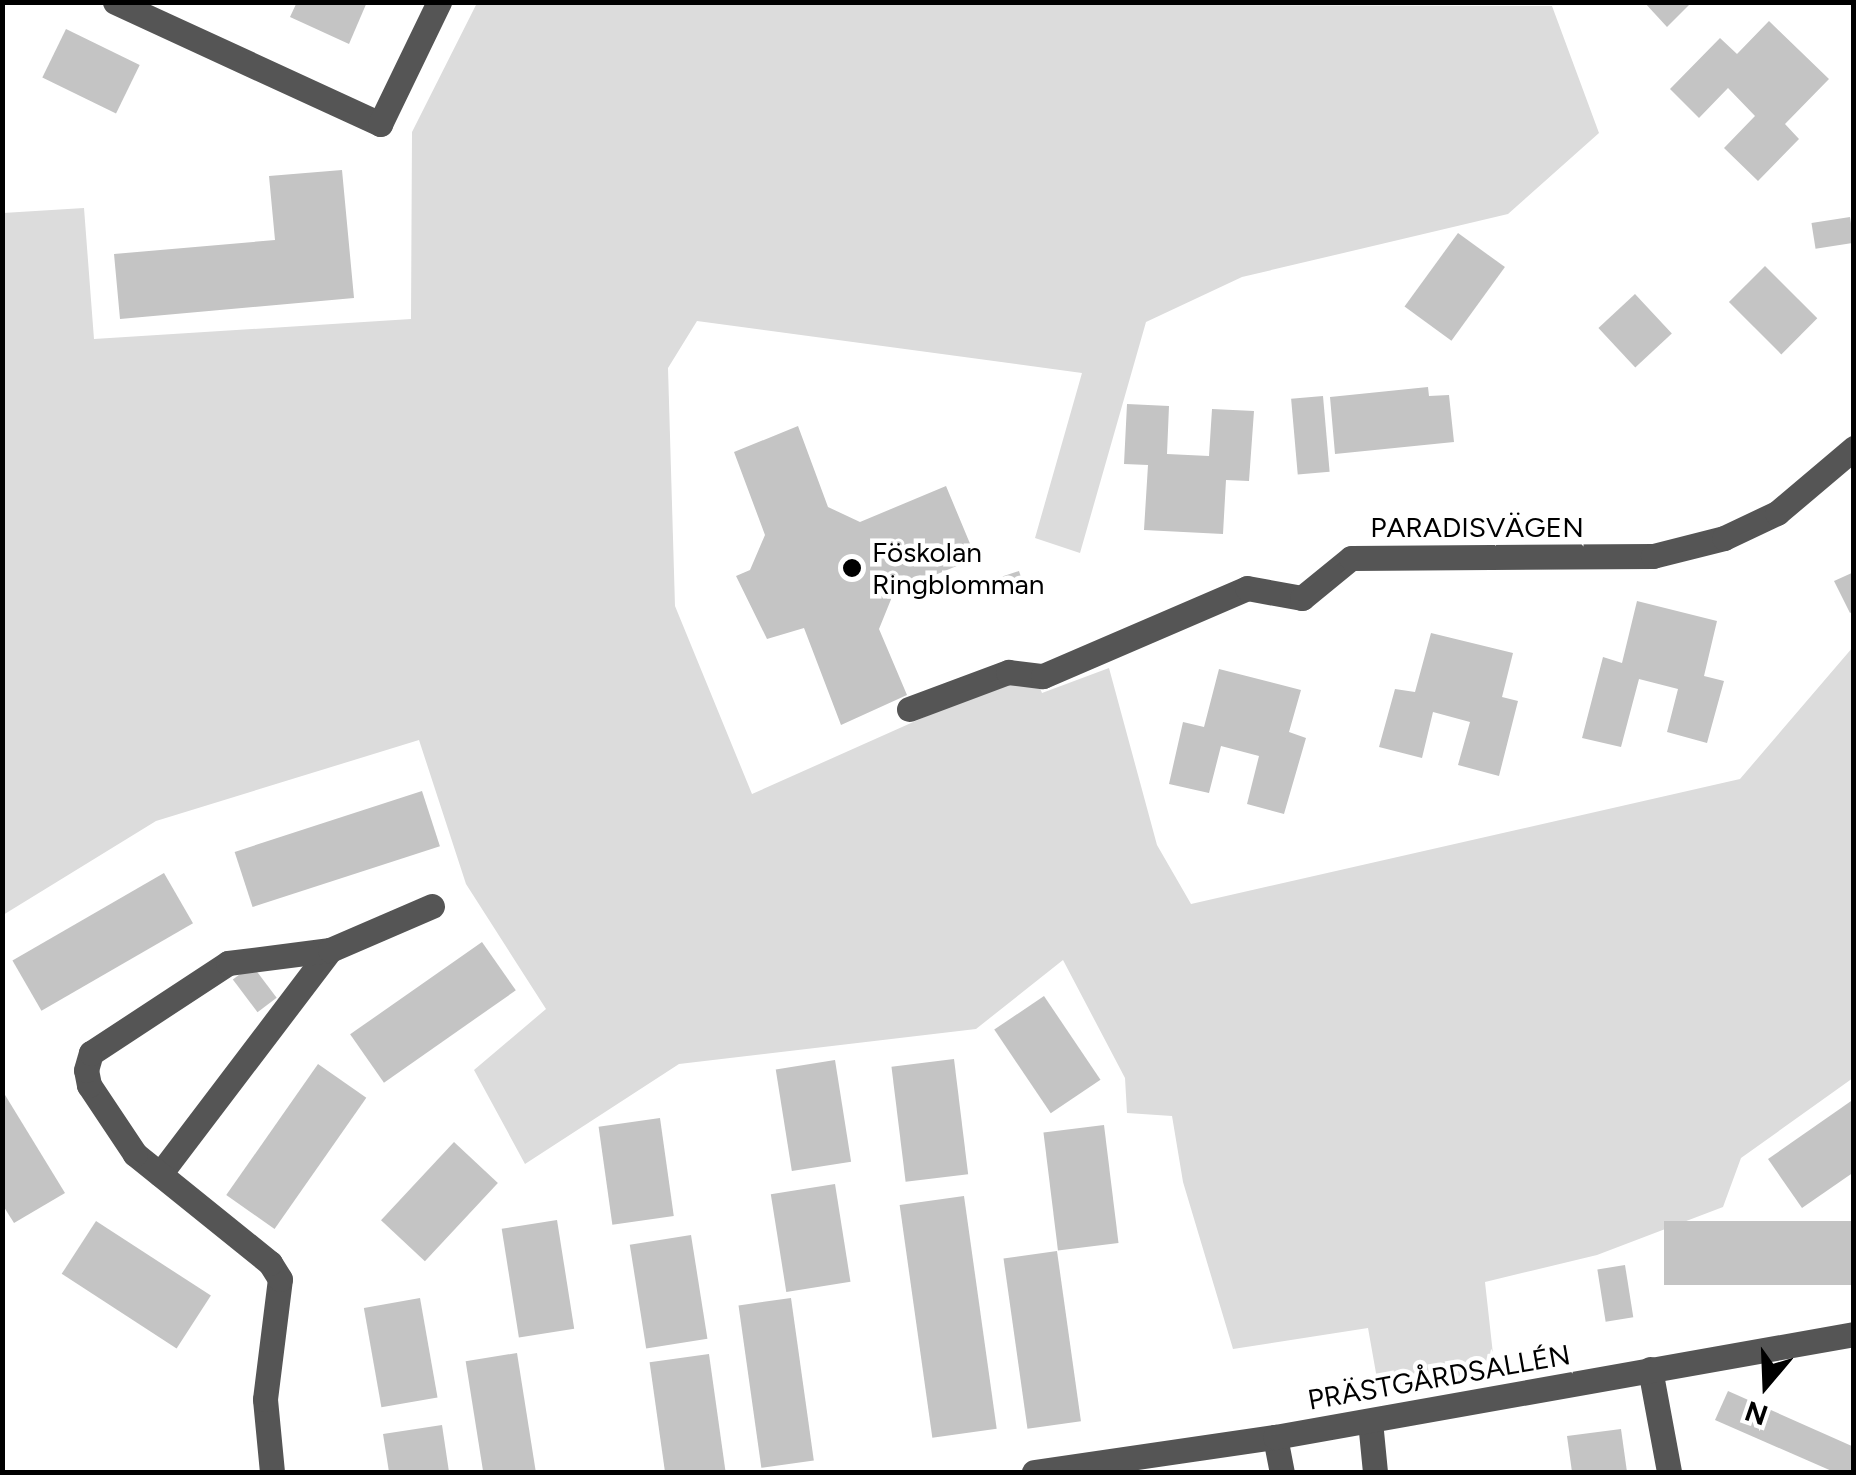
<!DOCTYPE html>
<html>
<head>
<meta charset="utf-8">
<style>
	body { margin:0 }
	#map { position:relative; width:1856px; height:1475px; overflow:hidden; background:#fff; font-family:Figtree,sans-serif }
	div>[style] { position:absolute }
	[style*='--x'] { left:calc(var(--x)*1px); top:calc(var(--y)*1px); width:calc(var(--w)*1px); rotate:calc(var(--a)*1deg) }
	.green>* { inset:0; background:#dcdcdc }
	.building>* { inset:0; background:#c4c4c4; transform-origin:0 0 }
	.minor>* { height:25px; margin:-12.5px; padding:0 12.5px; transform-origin:12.5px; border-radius:12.5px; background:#555 }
	.dots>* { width:28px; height:28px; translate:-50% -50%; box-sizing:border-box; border:5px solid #fff; border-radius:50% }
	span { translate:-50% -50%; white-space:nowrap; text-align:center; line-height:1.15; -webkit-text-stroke:9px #fff; paint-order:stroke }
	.street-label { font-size:28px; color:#000 }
	.poi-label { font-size:28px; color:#000 }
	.left { translate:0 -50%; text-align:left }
	.frame { position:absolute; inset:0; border:5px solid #000; pointer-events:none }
	.north { position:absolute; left:1716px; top:1335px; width:100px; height:100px; -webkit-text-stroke:8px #fff; paint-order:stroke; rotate:199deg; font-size:28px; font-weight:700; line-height:40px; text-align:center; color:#000 }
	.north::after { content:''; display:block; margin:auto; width:35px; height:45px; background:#000; clip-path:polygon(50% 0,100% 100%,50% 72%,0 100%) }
</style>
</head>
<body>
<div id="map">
	<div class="green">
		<div style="clip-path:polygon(477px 3px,1552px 6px,1599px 133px,1508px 214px,1242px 277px,1146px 322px,1080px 553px,1035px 538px,1082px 373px,697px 321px,668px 368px,675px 606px,752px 794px,1032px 669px,1042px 693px,1109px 668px,1157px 845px,1191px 904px,1740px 779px,1853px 647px,1853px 1078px,1741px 1158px,1723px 1207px,1597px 1255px,1485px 1282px,1495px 1372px,1379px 1390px,1368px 1328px,1233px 1349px,1183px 1182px,1172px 1116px,1127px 1113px,1125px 1078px,1063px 960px,976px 1029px,679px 1064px,525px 1164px,474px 1070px,546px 1009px,466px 884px,419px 740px,156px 821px,3px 915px,3px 213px,84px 208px,94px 339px,411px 319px,412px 132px)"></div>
	</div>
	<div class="building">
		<div style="clip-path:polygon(297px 2px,367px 2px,349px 44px,290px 17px)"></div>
		<div style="clip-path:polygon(1644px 2px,1692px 2px,1667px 27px)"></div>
		<div style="clip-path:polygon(1769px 21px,1829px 79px,1785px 124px,1799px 139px,1758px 181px,1724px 148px,1755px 116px,1728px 88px,1699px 118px,1670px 89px,1720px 38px,1737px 54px)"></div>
		<div style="left:66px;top:29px;width:82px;height:54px;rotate:26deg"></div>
		<div style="clip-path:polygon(342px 170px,354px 298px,120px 319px,114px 254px,275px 240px,269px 176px)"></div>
		<div style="left:1850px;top:217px;width:26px;height:39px;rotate:81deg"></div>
		<div style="left:1458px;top:233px;width:58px;height:91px;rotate:36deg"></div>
		<div style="left:1765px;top:266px;width:74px;height:51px;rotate:45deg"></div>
		<div style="left:1635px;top:294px;width:54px;height:50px;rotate:47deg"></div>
		<div style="clip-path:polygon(1428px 387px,1429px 396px,1449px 395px,1454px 442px,1335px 454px,1330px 397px)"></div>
		<div style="left:1323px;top:396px;width:76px;height:32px;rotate:85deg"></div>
		<div style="clip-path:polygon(1127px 404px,1169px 406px,1167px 454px,1209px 456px,1212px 409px,1254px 411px,1249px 481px,1226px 480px,1223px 534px,1144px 530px,1148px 465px,1124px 464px)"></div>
		<div style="clip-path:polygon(798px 426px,828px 507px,860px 522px,946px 486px,976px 558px,894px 592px,879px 629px,907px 695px,841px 725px,804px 628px,767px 639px,736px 576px,750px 570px,765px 535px,734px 452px)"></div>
		<div style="left:1019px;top:571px;width:20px;height:20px;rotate:72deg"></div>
		<div style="clip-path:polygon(1854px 572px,1854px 611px,1850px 613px,1834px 581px)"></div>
		<div style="clip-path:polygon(1637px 601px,1717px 621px,1704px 676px,1724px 681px,1707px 743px,1667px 732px,1678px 689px,1639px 679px,1621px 747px,1582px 738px,1603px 657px,1622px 663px)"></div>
		<div style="clip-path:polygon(1431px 633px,1513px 653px,1502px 697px,1518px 701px,1499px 776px,1458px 765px,1470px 722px,1433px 712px,1422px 758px,1379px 747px,1395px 689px,1415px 692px)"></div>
		<div style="clip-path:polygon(1219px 669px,1301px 690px,1289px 732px,1306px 738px,1284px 814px,1247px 804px,1259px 756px,1221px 746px,1209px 793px,1169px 784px,1183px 722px,1204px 727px)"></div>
		<div style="left:422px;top:791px;width:58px;height:197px;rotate:72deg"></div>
		<div style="left:164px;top:873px;width:58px;height:175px;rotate:60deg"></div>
		<div style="left:482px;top:942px;width:59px;height:161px;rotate:55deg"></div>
		<div style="left:252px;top:965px;width:41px;height:24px;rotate:53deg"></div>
		<div style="left:1044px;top:996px;width:101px;height:60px;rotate:56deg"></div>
		<div style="left:954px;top:1059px;width:116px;height:63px;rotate:83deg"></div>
		<div style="left:835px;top:1060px;width:103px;height:60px;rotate:81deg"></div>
		<div style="left:318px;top:1064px;width:59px;height:160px;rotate:35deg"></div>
		<div style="clip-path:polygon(2px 1090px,65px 1193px,14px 1223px,2px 1204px)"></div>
		<div style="clip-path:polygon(1854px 1099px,1854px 1172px,1802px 1208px,1768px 1159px)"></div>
		<div style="left:660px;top:1118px;width:99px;height:62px;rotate:82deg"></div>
		<div style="left:1104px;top:1125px;width:119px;height:61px;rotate:83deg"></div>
		<div style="left:454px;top:1142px;width:60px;height:107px;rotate:43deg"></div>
		<div style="left:835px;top:1184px;width:99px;height:65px;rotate:81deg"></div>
		<div style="left:964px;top:1196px;width:235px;height:65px;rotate:82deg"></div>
		<div style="left:557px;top:1220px;width:110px;height:56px;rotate:81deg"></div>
		<div style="left:96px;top:1221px;width:137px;height:63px;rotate:33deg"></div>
		<div style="left:1854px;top:1221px;width:64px;height:190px;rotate:90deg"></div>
		<div style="left:691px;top:1235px;width:105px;height:62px;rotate:81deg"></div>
		<div style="left:1057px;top:1251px;width:172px;height:54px;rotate:82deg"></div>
		<div style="left:1625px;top:1265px;width:53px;height:28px;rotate:81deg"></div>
		<div style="left:420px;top:1298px;width:101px;height:57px;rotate:80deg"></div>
		<div style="left:791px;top:1298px;width:164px;height:53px;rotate:82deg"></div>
		<div style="left:517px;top:1353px;width:121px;height:52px;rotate:81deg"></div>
		<div style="left:709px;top:1354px;width:119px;height:60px;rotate:82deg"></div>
		<div style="clip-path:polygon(1728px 1391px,1854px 1447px,1854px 1472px,1834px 1472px,1715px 1420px)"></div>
		<div style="clip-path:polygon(442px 1425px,449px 1472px,389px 1472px,383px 1434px)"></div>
		<div style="clip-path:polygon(1621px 1429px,1627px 1472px,1572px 1472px,1567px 1436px)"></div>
	</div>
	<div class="minor">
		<div style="--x:115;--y:2;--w:292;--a:24.7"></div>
		<div style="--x:380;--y:124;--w:136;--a:-64.2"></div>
		<div style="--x:909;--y:709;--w:106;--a:-20.5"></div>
		<div style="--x:1008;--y:672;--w:35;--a:7"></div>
		<div style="--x:1043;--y:676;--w:222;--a:-23.3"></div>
		<div style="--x:1247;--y:588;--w:56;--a:10.3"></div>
		<div style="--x:1302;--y:598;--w:63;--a:-39.2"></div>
		<div style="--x:1351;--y:558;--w:302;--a:-0.4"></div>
		<div style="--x:1653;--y:556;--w:73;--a:-14.2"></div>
		<div style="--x:1724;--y:538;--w:59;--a:-25.3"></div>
		<div style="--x:1777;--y:513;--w:101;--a:-40.2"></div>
		<div style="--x:160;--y:1174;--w:281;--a:-52.8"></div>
		<div style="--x:1650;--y:1369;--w:105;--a:79.5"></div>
		<div style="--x:1370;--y:1421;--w:51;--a:84.4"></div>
		<div style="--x:1275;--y:1437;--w:36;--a:79"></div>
		<div style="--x:272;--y:1472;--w:73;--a:-95.5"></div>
		<div style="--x:265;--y:1399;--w:121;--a:-82.9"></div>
		<div style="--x:280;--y:1279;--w:19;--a:-122"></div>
		<div style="--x:270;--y:1263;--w:174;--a:-141.1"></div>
		<div style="--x:135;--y:1154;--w:83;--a:-123.7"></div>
		<div style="--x:89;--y:1085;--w:15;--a:-101"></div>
		<div style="--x:86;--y:1070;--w:18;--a:-74"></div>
		<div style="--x:91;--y:1053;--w:164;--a:-33.3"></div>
		<div style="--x:228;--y:963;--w:103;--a:-7.3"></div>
		<div style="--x:330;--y:950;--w:111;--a:-23.3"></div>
		<div style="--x:1034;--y:1472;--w:244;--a:-8.3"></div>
		<div style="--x:1275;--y:1437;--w:588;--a:-10.09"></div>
	</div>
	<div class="dots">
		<div style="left:852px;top:568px;background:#000"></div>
	</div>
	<div class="street-label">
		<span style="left:1477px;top:527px">PARADISVÄGEN</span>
		<span style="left:1439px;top:1377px;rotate:-10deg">PRÄSTGÅRDSALLÉN</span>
	</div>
	<div class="poi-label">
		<span class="left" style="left:872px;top:568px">Föskolan<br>Ringblomman</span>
	</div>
	<div class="frame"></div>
	<div class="north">N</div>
</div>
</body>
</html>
